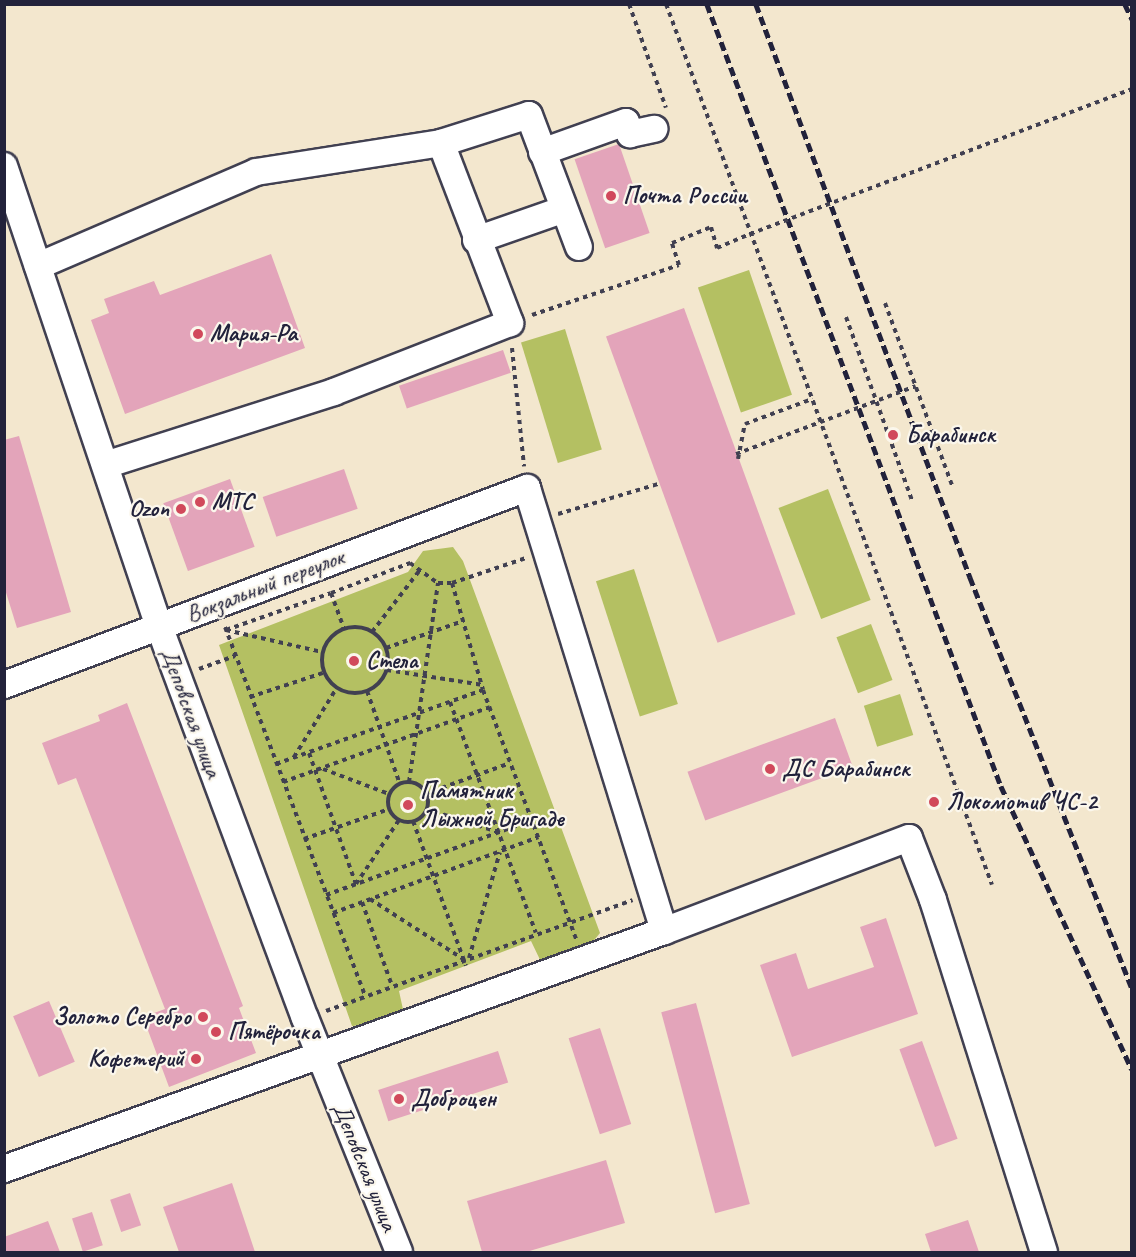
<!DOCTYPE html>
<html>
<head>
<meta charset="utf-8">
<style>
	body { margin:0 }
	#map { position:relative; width:1136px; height:1257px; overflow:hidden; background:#f3e7ce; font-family:Caveat,sans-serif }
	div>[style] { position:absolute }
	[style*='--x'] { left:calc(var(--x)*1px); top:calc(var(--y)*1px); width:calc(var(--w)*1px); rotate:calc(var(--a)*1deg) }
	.green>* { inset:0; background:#b4c062; transform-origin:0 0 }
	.building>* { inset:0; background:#e3a4ba; transform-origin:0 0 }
	.path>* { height:4px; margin-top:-2px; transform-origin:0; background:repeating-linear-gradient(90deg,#414051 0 4.5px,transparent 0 9px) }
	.path>.ring { margin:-2px; padding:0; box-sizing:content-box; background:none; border:4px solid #414051; border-radius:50% }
	.roads { filter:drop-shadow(2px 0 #414051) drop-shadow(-2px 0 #414051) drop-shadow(0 2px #414051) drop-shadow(0 -2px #414051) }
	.minor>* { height:26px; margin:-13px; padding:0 13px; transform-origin:13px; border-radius:13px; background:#fff }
	.rail>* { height:4.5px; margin-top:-2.25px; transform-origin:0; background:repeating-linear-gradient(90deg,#22223b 0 9px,transparent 0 13.5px) }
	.path-bridge>* { height:4px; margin-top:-2px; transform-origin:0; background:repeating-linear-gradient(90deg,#414051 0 4.5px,transparent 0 9px) }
	.dots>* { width:16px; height:16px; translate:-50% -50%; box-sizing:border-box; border:3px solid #fbf7ec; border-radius:50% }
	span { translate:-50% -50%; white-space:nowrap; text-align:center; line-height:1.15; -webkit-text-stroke:4.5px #fbf7ec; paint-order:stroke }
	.poi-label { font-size:24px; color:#22223b; font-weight:700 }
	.left { translate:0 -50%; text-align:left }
	.right { translate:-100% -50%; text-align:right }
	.street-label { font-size:24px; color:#22223b }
	.frame { position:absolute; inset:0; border:6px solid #22223b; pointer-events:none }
</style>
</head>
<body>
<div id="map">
	<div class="green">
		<div style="left:749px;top:270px;width:132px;height:54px;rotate:71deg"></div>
		<div style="left:565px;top:329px;width:126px;height:46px;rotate:73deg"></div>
		<div style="left:828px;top:489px;width:119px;height:53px;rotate:69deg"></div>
		<div style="clip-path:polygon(453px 547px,463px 561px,600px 933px,591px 944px,543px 966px,531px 941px,399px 991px,404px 1014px,374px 1024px,352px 1026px,219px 645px,408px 572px,423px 551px)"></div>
		<div style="left:634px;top:569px;width:142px;height:40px;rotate:72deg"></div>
		<div style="left:871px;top:624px;width:60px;height:37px;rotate:69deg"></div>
		<div style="left:900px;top:694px;width:43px;height:38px;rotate:72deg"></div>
	</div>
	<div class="building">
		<div style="left:619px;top:144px;width:94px;height:47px;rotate:71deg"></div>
		<div style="clip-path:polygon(271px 254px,305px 348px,125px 414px,91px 320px,109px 313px,104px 299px,154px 281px,160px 295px)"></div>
		<div style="left:684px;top:308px;width:326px;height:83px;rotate:70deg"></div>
		<div style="left:503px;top:350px;width:24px;height:110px;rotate:71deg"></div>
		<div style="clip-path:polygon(19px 436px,71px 612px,17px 628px,4px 586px,4px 440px)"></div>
		<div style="left:344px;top:469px;width:42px;height:86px;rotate:71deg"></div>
		<div style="left:230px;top:479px;width:72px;height:71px;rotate:70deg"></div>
		<div style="clip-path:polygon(127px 703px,243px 1006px,239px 1008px,256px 1053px,169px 1087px,143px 1017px,165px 1009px,76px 778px,58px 785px,42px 743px,100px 721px,98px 715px)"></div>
		<div style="left:835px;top:718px;width:52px;height:157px;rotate:70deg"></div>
		<div style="clip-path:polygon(886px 918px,918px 1014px,792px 1057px,760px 965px,796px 953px,808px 989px,874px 967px,860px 927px)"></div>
		<div style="left:49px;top:1001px;width:66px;height:39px;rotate:67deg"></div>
		<div style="left:696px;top:1003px;width:208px;height:36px;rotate:75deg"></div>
		<div style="left:600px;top:1028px;width:101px;height:33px;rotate:72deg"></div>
		<div style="left:922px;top:1041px;width:104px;height:24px;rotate:70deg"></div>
		<div style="left:498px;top:1051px;width:33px;height:126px;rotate:72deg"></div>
		<div style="clip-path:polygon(606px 1160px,625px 1223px,526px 1252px,482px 1252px,467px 1201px)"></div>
		<div style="clip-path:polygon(232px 1183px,255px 1252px,179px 1252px,163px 1207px)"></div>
		<div style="left:130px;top:1193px;width:34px;height:21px;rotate:71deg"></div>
		<div style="left:92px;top:1212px;width:35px;height:21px;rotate:72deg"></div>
		<div style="clip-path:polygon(968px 1220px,979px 1252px,931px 1252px,925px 1234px)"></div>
		<div style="clip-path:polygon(48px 1221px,60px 1252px,4px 1252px,4px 1237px)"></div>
	</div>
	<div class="path">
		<div style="--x:629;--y:4;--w:110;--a:70.4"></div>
		<div style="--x:666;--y:4;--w:939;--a:69.69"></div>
		<div style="--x:885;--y:303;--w:194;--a:69.8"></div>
		<div style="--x:532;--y:315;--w:155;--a:-18.8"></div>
		<div style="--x:679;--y:265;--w:23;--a:-108"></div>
		<div style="--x:672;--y:243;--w:42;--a:-22.3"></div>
		<div style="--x:711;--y:227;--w:22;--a:74"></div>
		<div style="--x:717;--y:248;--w:36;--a:-23"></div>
		<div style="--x:846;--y:317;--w:195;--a:70.2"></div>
		<div style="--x:512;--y:348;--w:119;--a:84.2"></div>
		<div style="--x:738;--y:459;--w:36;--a:-79"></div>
		<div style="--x:745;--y:424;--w:72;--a:-20.5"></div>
		<div style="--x:558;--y:514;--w:104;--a:-16.7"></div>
		<div style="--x:452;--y:583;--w:111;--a:73.8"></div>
		<div style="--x:483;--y:690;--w:266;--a:69.5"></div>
		<div style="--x:331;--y:593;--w:85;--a:-20.8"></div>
		<div style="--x:410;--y:563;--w:34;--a:36"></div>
		<div style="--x:438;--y:583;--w:14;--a:0"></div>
		<div style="--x:452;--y:583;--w:78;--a:-18.7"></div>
		<div class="ring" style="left:322px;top:627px;width:62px;height:62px"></div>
		<div style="--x:225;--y:627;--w:395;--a:69.2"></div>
		<div style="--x:226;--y:630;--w:111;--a:-19.4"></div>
		<div style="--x:331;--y:593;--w:37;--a:70"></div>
		<div style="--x:226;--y:630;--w:98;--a:12.9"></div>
		<div style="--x:372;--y:632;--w:78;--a:-52.3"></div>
		<div style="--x:386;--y:648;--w:82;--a:-19.3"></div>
		<div style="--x:199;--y:669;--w:38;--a:-20"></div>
		<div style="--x:387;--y:670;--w:97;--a:8.9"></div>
		<div style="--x:367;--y:691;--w:99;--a:70.5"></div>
		<div style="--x:250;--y:697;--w:77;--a:-18.2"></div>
		<div style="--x:450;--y:702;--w:246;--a:69.6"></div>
		<div style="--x:309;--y:753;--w:139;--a:70.3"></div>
		<div style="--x:356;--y:884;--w:77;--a:-56.1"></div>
		<div style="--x:294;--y:757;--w:80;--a:-58.3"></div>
		<div style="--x:276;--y:764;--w:220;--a:-19.7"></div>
		<div style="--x:323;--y:769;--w:71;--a:20.7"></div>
		<div style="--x:283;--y:782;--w:220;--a:-19.9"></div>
		<div style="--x:409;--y:782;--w:201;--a:-81.7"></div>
		<div class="ring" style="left:388px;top:782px;width:36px;height:36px"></div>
		<div style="--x:425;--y:794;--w:90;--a:-20"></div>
		<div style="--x:426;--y:809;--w:76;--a:17.7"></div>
		<div style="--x:413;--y:821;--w:154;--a:69.9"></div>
		<div style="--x:304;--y:839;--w:90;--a:-19.4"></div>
		<div style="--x:326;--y:895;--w:219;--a:-20"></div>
		<div style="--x:370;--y:899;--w:111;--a:32.8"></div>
		<div style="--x:362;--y:902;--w:89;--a:70.3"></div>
		<div style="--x:333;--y:913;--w:219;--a:-20.3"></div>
		<div style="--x:469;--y:958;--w:110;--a:-73.7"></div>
		<div style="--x:326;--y:1011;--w:326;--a:-19.9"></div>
	</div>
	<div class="roads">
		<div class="minor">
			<div style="--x:441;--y:143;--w:92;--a:-17.7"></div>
			<div style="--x:529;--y:115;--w:141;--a:69.3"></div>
			<div style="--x:542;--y:152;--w:89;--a:-19.7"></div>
			<div style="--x:626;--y:122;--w:13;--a:72"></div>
			<div style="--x:630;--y:134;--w:25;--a:-12"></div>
			<div style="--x:4;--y:166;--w:485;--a:71.4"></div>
			<div style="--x:159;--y:626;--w:418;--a:69.6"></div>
			<div style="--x:305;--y:1018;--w:252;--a:68.1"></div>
			<div style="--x:476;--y:240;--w:91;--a:-19.2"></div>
			<div style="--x:38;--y:266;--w:237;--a:-23.3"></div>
			<div style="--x:256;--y:172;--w:187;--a:-8.9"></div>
			<div style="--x:441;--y:143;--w:193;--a:69"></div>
			<div style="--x:510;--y:323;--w:189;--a:158.6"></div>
			<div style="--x:334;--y:392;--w:240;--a:162.3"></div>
			<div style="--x:4;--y:685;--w:559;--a:-20.64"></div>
			<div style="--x:527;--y:488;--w:464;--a:72.8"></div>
			<div style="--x:664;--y:931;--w:702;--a:160.17"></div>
			<div style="--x:664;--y:931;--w:262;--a:-20.8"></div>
			<div style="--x:909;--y:838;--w:66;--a:68.8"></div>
			<div style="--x:933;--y:900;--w:369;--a:72.5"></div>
		</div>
	</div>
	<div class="rail">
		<div style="--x:707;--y:4;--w:835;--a:69.4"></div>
		<div style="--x:1001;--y:786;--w:312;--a:65.2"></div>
		<div style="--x:756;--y:4;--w:612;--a:69.52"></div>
		<div style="--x:970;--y:577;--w:443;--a:68.5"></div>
		<div style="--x:1125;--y:4;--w:17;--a:65"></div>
	</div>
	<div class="path-bridge">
		<div style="--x:750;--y:234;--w:409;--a:-20.8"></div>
		<div style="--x:736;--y:454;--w:192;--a:-20.7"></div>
	</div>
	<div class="dots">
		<div style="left:611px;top:196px;background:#d1495b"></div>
		<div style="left:198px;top:334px;background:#d1495b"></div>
		<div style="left:893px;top:435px;background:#d1495b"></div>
		<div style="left:200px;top:502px;background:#d1495b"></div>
		<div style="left:181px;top:509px;background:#d1495b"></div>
		<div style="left:354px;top:661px;background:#d1495b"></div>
		<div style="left:770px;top:769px;background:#d1495b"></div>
		<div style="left:934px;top:802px;background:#d1495b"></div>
		<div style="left:408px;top:805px;background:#d1495b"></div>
		<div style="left:203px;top:1017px;background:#d1495b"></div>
		<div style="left:216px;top:1032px;background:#d1495b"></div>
		<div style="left:196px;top:1059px;background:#d1495b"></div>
		<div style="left:399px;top:1099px;background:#d1495b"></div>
	</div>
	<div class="poi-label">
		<span class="left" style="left:623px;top:196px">Почта России</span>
		<span class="left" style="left:210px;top:334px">Мария-Ра</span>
		<span class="left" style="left:906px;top:435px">Барабинск</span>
		<span class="left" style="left:212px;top:502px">МТС</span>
		<span class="right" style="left:169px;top:509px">Ozon</span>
		<span class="left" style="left:366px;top:661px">Стела</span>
		<span class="left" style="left:782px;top:769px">ДС Барабинск</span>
		<span class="left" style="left:420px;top:805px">Памятник<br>Лыжной Бригаде</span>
		<span class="left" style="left:946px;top:802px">Локомотив ЧС-2</span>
		<span class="right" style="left:191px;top:1017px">Золото Серебро</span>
		<span class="left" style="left:228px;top:1032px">Пятёрочка</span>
		<span class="right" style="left:184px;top:1059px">Кофетерий</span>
		<span class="left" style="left:411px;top:1099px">Доброцен</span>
	</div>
	<div class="street-label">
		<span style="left:265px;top:586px;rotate:-21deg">Вокзальный переулок</span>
		<span style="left:191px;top:713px;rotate:70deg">Деповская улица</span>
		<span style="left:365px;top:1167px;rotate:68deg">Деповская улица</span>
	</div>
	<div class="frame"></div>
</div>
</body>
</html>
